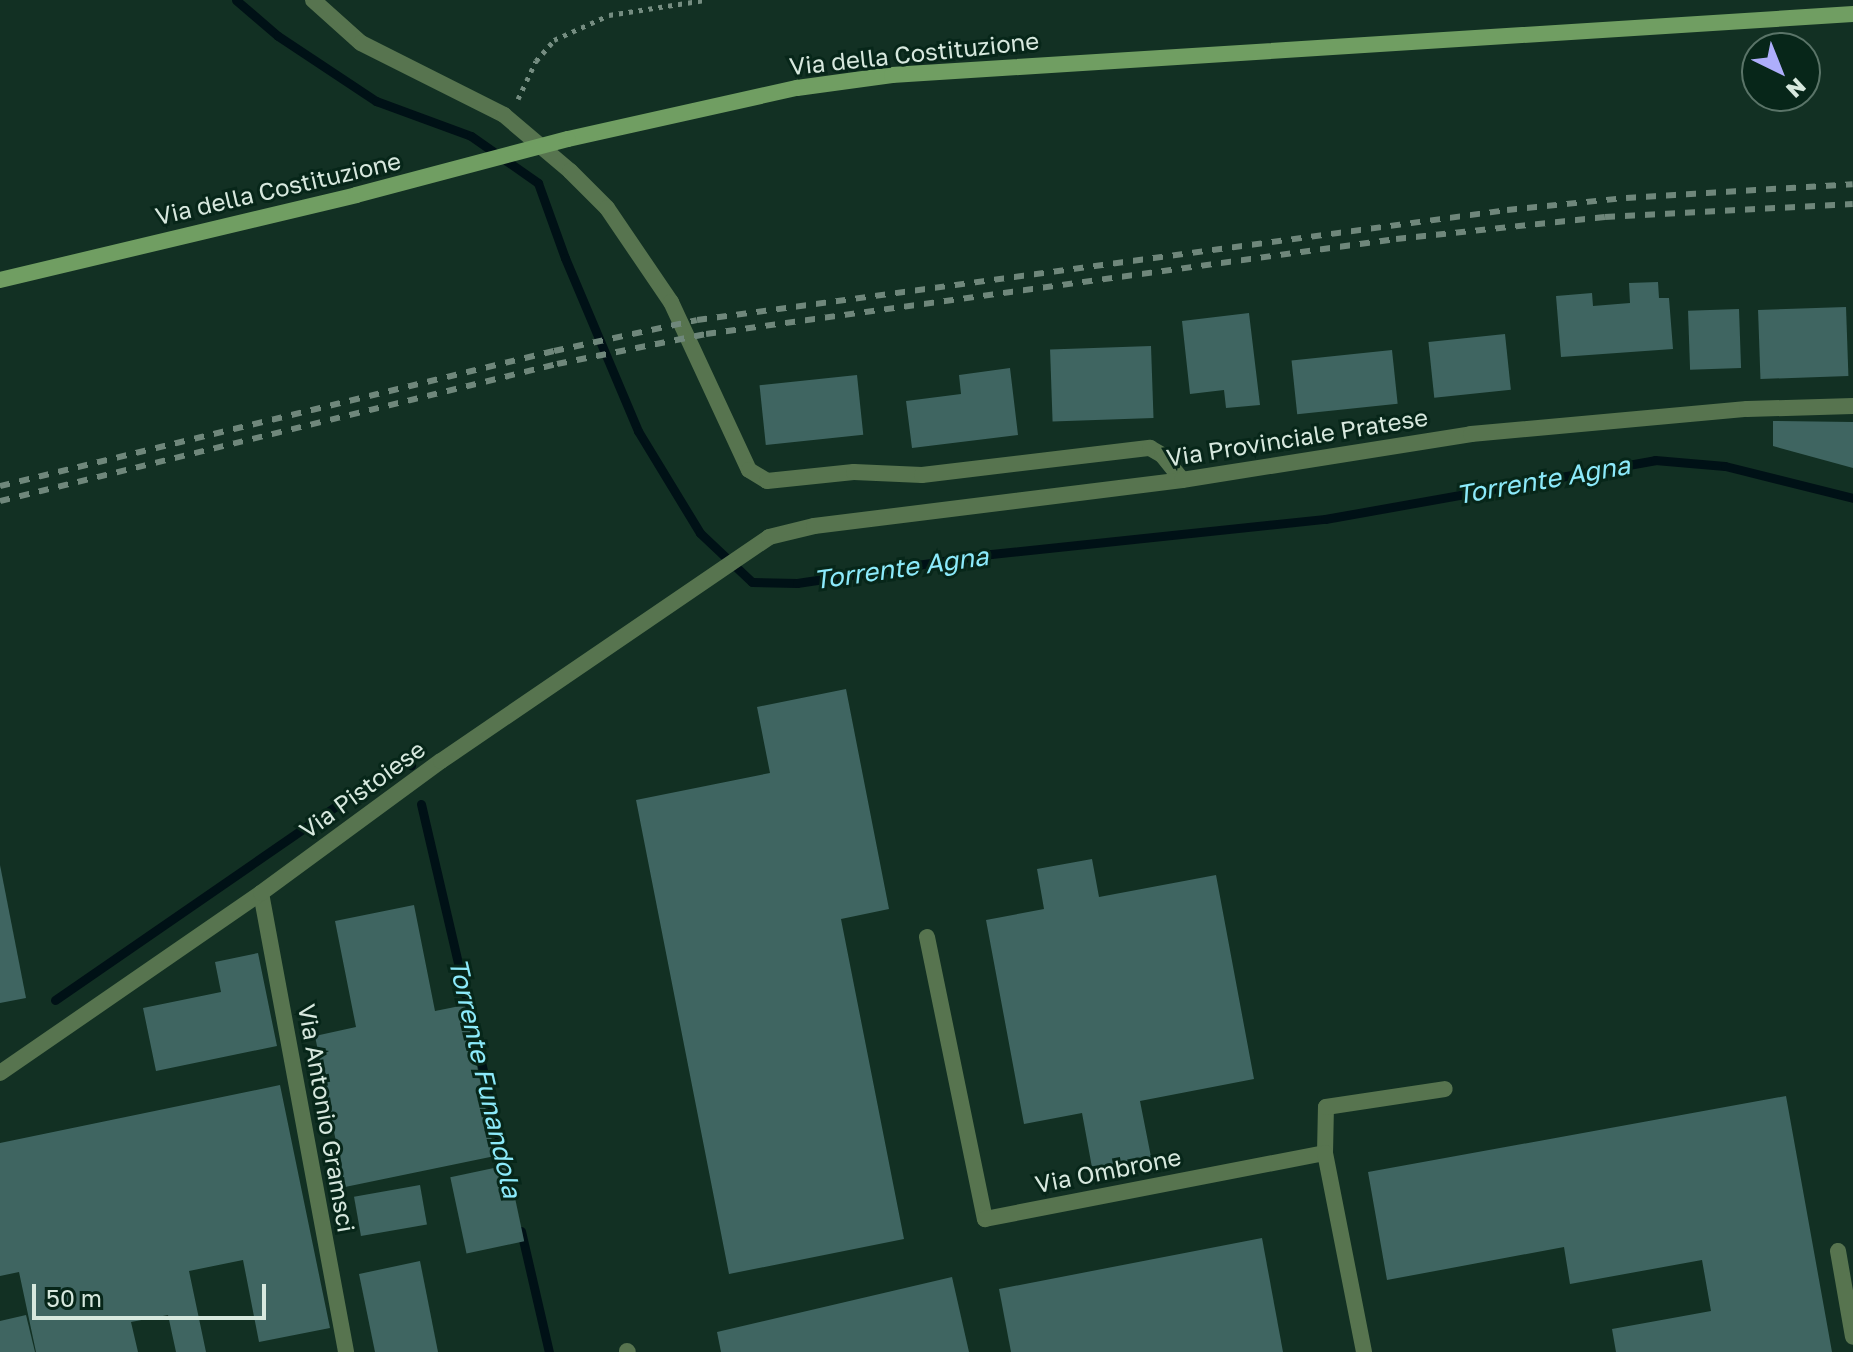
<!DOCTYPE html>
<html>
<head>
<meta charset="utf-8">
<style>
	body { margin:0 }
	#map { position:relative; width:1853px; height:1352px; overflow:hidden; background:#123023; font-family:"Golos Text",sans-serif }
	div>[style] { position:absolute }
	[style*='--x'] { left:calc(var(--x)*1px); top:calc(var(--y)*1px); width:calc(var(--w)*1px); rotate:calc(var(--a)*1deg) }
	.stream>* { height:9px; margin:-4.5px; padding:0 4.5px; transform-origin:4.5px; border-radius:4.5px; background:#001116 }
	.building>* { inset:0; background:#3f6561; transform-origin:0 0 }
	.path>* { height:5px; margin-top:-2.5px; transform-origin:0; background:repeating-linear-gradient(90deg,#758d81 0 4px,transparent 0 10px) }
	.service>* { height:16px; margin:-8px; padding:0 8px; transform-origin:8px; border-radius:8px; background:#57744f }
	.minor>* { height:16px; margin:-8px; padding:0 8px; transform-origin:8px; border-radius:8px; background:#57744f }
	.tertiary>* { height:16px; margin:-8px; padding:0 8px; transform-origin:8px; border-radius:8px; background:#57744f }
	.secondary>* { height:16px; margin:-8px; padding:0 8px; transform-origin:8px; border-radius:8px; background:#709e62 }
	.rail>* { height:6px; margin-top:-3px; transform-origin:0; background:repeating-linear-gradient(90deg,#6f877b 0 10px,transparent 0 20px) }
	.secondary-bridge>* { height:16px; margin:-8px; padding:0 8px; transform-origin:8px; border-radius:8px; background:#709e62 }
	span { translate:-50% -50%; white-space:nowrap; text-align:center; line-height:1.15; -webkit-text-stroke:6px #072619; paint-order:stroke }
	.street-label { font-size:24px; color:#d7e8de }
	.water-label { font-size:26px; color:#8ceafb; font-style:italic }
	.north { position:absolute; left:1741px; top:32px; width:80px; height:80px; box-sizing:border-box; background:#072619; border:2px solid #5a7468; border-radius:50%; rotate:137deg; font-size:22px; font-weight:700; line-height:32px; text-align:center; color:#d7e8de }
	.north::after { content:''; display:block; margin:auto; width:28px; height:36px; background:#aeaefb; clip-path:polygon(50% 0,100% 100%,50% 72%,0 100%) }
	.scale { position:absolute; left:32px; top:1284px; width:234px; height:36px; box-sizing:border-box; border:4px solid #d7e8de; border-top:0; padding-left:10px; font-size:24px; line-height:28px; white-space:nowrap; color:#d7e8de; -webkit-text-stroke:6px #072619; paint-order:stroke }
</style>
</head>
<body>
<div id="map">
	<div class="stream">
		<div style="--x:236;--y:0;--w:55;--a:40.6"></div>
		<div style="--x:278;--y:36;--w:118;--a:33.6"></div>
		<div style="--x:376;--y:101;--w:101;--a:20.2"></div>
		<div style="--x:471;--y:136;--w:82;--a:35"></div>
		<div style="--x:538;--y:183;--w:80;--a:70.2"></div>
		<div style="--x:565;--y:258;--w:188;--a:67.1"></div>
		<div style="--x:638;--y:431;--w:119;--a:58.7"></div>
		<div style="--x:700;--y:533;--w:71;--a:43.3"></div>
		<div style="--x:752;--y:582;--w:45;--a:1.3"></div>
		<div style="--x:797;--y:583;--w:196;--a:-8.5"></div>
		<div style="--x:991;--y:554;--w:336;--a:-6"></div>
		<div style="--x:1325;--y:519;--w:335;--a:-10.1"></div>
		<div style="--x:1655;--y:460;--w:70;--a:4.9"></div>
		<div style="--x:1725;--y:466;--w:132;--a:14"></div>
		<div style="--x:421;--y:804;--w:383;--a:76.9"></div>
		<div style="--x:55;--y:1000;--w:416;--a:-34.6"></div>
		<div style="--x:397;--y:764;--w:8;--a:-14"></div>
		<div style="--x:405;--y:762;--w:7;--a:27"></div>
		<div style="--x:521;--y:1231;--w:124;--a:77"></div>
	</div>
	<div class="building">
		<div style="clip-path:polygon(1658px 282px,1659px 298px,1669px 298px,1673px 349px,1561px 357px,1556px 296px,1592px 293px,1593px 306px,1630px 303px,1629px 283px)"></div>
		<div style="left:1846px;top:307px;width:69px;height:88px;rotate:88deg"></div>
		<div style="left:1739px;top:309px;width:59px;height:51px;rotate:88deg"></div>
		<div style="clip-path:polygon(1249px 313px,1260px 405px,1226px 408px,1224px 390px,1190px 394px,1182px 321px)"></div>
		<div style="left:1505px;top:334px;width:56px;height:77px;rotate:84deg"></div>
		<div style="left:1151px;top:346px;width:72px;height:101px;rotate:88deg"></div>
		<div style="left:1392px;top:350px;width:54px;height:101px;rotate:84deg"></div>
		<div style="clip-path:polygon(1010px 368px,1018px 435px,912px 448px,906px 401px,961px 394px,959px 375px)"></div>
		<div style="left:857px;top:375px;width:60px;height:98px;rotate:84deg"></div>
		<div style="clip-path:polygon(1773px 421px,1853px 422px,1853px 468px,1773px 446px)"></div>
		<div style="clip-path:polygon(846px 689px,889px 909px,841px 919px,904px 1239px,729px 1274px,636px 800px,770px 773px,757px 707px)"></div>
		<div style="clip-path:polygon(1092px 859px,1099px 897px,1216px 875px,1254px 1079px,1140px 1101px,1152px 1162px,1093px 1173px,1082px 1113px,1024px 1124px,986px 920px,1044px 909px,1037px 869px)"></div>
		<div style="clip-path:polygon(0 865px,26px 998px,0 1003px)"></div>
		<div style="clip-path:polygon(414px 905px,435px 1011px,465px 1005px,495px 1156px,345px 1187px,315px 1036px,356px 1027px,335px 921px)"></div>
		<div style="clip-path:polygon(258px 953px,277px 1046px,156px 1071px,143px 1008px,221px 992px,215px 962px)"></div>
		<div style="clip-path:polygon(280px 1085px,330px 1328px,259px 1342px,243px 1260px,189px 1271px,206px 1352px,176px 1352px,168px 1315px,131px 1322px,138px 1352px,36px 1352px,19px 1272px,0 1276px,0 1143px)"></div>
		<div style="clip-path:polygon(1786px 1096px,1832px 1352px,1616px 1352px,1612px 1329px,1711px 1311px,1702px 1260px,1570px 1284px,1564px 1247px,1387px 1280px,1368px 1172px)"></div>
		<div style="left:508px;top:1165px;width:78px;height:59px;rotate:78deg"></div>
		<div style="left:420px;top:1185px;width:40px;height:67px;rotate:80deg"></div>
		<div style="clip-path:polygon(1262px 1238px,1283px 1352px,1011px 1352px,999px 1289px)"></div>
		<div style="clip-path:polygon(420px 1261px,438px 1352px,375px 1352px,359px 1274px)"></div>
		<div style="clip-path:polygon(952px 1277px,969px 1352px,721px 1352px,717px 1332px)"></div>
		<div style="clip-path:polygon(26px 1315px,35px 1352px,0 1352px,0 1321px)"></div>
	</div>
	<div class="path">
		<div style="--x:518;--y:99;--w:42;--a:-64.7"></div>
		<div style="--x:536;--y:61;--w:28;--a:-49"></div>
		<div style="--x:554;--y:40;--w:60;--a:-24.4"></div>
		<div style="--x:609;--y:15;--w:97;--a:-8.9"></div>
	</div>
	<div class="service">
		<div style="--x:1325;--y:1153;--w:46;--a:-88.8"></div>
		<div style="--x:1326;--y:1107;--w:120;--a:-8.6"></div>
		<div style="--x:1838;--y:1251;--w:87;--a:80.1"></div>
	</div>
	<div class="minor">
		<div style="--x:313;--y:0;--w:64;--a:41.9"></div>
		<div style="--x:361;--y:43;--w:160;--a:26.7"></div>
		<div style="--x:504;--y:115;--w:87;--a:40.3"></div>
		<div style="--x:570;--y:171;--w:52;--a:45"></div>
		<div style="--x:607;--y:208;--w:114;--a:55.8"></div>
		<div style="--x:671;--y:302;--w:185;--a:65.1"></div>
		<div style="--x:749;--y:470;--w:21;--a:31"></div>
		<div style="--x:767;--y:481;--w:87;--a:-5.9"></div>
		<div style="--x:854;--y:472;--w:68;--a:2.5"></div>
		<div style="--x:922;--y:475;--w:230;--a:-6.8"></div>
		<div style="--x:1150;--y:448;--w:14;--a:30"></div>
		<div style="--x:1162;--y:455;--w:32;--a:51"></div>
		<div style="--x:261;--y:893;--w:467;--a:79.5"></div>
		<div style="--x:927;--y:937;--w:288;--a:78.4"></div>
		<div style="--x:985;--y:1219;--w:346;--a:-11"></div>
		<div style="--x:1325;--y:1153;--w:203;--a:78.9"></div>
		<div style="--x:627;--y:1351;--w:1;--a:45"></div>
	</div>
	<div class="tertiary">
		<div style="--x:0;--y:1073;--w:317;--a:-34.6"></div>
		<div style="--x:261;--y:893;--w:223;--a:-36.3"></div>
		<div style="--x:441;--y:761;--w:397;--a:-34.3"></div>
		<div style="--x:769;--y:537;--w:46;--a:-13.7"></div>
		<div style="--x:814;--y:526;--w:371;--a:-7.1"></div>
		<div style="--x:1182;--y:480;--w:293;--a:-9"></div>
		<div style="--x:1471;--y:434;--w:277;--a:-5.2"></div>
		<div style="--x:1747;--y:409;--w:106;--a:-1.6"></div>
	</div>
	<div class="secondary">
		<div style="--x:568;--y:139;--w:235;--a:-12.6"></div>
		<div style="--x:797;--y:88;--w:96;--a:-7.8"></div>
		<div style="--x:892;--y:75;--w:963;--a:-3.63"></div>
		<div style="--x:0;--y:280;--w:366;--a:-13.4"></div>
	</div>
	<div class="rail">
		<div style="--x:0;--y:486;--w:570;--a:-13.7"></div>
		<div style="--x:554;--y:351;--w:146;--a:-12.2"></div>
		<div style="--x:697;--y:320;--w:817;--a:-7.73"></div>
		<div style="--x:1507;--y:210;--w:120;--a:-5.8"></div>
		<div style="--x:1626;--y:198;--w:227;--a:-3.5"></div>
		<div style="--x:0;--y:501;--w:574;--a:-13.82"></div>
		<div style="--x:557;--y:364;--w:152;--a:-11.4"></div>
		<div style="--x:706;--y:334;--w:697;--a:-7.84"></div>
		<div style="--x:1396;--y:239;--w:210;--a:-6"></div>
		<div style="--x:1605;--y:217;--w:248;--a:-3"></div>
	</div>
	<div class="secondary-bridge">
		<div style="--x:356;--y:195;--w:219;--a:-14.8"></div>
	</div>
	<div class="street-label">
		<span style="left:914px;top:53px;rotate:-6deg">Via della Costituzione</span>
		<span style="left:278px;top:188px;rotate:-13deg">Via della Costituzione</span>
		<span style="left:1297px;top:437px;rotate:-9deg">Via Provinciale Pratese</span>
		<span style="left:362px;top:789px;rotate:-36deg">Via Pistoiese</span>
		<span style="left:327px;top:1118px;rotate:80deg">Via Antonio Gramsci</span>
		<span style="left:1108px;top:1170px;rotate:-11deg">Via Ombrone</span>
	</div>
	<div class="water-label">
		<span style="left:1543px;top:480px;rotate:-10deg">Torrente Agna</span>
		<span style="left:901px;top:568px;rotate:-8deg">Torrente Agna</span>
		<span style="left:485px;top:1078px;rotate:77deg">Torrente Funandola</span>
	</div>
	<div class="north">N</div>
	<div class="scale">50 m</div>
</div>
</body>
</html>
